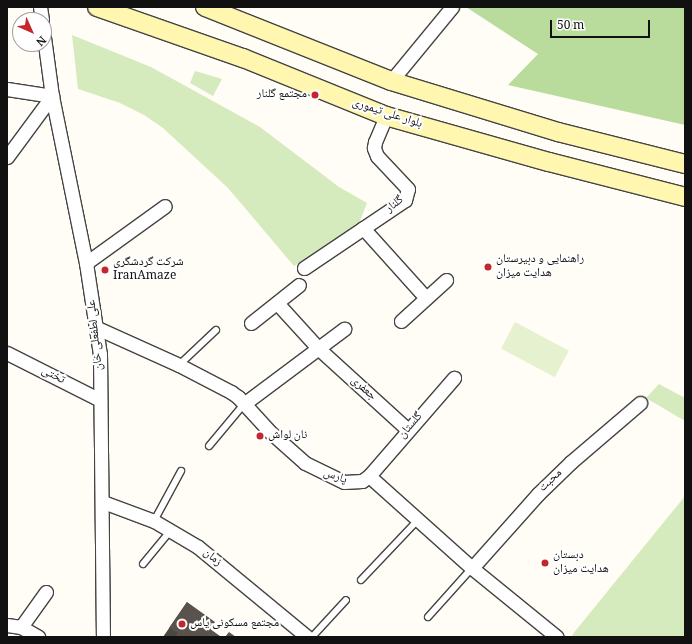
<!DOCTYPE html>
<html>
<head>
<meta charset="utf-8">
<style>
	body { margin:0 }
	#map { position:relative; width:692px; height:644px; overflow:hidden; background:#fffdf5; font-family:Georgia,"Noto Naskh Arabic",serif }
	div>[style] { position:absolute }
	[style*='--x'] { left:calc(var(--x)*1px); top:calc(var(--y)*1px); width:calc(var(--w)*1px); rotate:calc(var(--a)*1deg) }
	.green>* { inset:0; background:#d5ebbd }
	.forest>* { inset:0; background:#b9dc9c }
	.pitch>* { inset:0; background:#e6f2cf; transform-origin:0 0 }
	.roads { filter:drop-shadow(1px 0 #444) drop-shadow(-1px 0 #444) drop-shadow(0 1px #444) drop-shadow(0 -1px #444) }
	.service>* { height:6px; margin:-3px; padding:0 3px; transform-origin:3px; border-radius:3px; background:#fff }
	.minor>* { height:13px; margin:-6.5px; padding:0 6.5px; transform-origin:6.5px; border-radius:6.5px; background:#fff }
	.secondary>* { height:18px; margin:-9px; padding:0 9px; transform-origin:9px; border-radius:9px; background:#fff6b0 }
	.wall>* { inset:0; background:#4d4742 }
	.building>* { inset:0; background:#5a524d }
	.dots>* { width:11px; height:11px; translate:-50% -50%; box-sizing:border-box; border:2px solid #fff; border-radius:50% }
	span { translate:-50% -50%; white-space:nowrap; text-align:center; line-height:1.15; -webkit-text-stroke:4px #fff; paint-order:stroke }
	.poi-label { font-size:12px; color:#111 }
	.right { translate:-100% -50%; text-align:right }
	.left { translate:0 -50%; text-align:left }
	.street-label { font-size:12px; color:#111 }
	.frame { position:absolute; inset:0; border:8px solid #111; pointer-events:none }
	.north { position:absolute; left:12px; top:12px; width:40px; height:40px; box-sizing:border-box; background:#fff; border:1px solid #a0a0a0; border-radius:50%; rotate:135deg; font-size:11px; font-weight:700; line-height:16px; text-align:center; color:#111 }
	.north::after { content:''; display:block; margin:auto; width:14px; height:18px; background:#c4262e; clip-path:polygon(50% 0,100% 100%,50% 72%,0 100%) }
	.scale { position:absolute; left:550px; top:20px; width:100px; height:18px; box-sizing:border-box; border:2px solid #111; border-top:0; padding-left:5px; font-size:12px; line-height:14px; white-space:nowrap; color:#111; -webkit-text-stroke:3px #fff; paint-order:stroke }
</style>
</head>
<body>
<div id="map">
	<div class="green">
		<div style="clip-path:polygon(72px 35px,151px 67px,260px 127px,339px 187px,367px 203px,358px 226px,294px 266px,228px 188px,163px 128px,144px 115px,120px 103px,78px 89px)"></div>
		<div style="clip-path:polygon(195px 71px,222px 79px,213px 96px,190px 83px)"></div>
		<div style="clip-path:polygon(659px 384px,685px 398px,685px 421px,646px 398px)"></div>
		<div style="clip-path:polygon(685px 496px,685px 637px,575px 637px,572px 635px)"></div>
	</div>
	<div class="forest">
		<div style="clip-path:polygon(466px 7px,685px 7px,685px 125px,508px 85px,538px 54px)"></div>
	</div>
	<div class="pitch">
		<div style="left:515px;top:322px;width:61px;height:30px;rotate:28deg"></div>
	</div>
	<div class="roads">
		<div class="service">
			<div style="--x:179;--y:365;--w:51;--a:-43.4"></div>
			<div style="--x:209;--y:446;--w:56;--a:-50.1"></div>
			<div style="--x:154;--y:521;--w:57;--a:-61.6"></div>
			<div style="--x:143;--y:564;--w:44;--a:-50.5"></div>
			<div style="--x:361;--y:580;--w:83;--a:-46.5"></div>
			<div style="--x:428;--y:617;--w:66;--a:-48.1"></div>
			<div style="--x:312;--y:637;--w:50;--a:-47.4"></div>
		</div>
		<div class="minor">
			<div style="--x:40;--y:7;--w:13;--a:81"></div>
			<div style="--x:44;--y:37;--w:60;--a:82.3"></div>
			<div style="--x:52;--y:96;--w:170;--a:78.5"></div>
			<div style="--x:86;--y:263;--w:92;--a:81.3"></div>
			<div style="--x:100;--y:354;--w:283;--a:89.4"></div>
			<div style="--x:391;--y:81;--w:96;--a:-50.5"></div>
			<div style="--x:7;--y:89;--w:46;--a:8.8"></div>
			<div style="--x:52;--y:96;--w:76;--a:126.4"></div>
			<div style="--x:363;--y:228;--w:94;--a:48"></div>
			<div style="--x:86;--y:263;--w:97;--a:-35.8"></div>
			<div style="--x:304;--y:268;--w:122;--a:-34"></div>
			<div style="--x:405;--y:200;--w:11;--a:-75"></div>
			<div style="--x:408;--y:189;--w:45;--a:-133.2"></div>
			<div style="--x:377;--y:156;--w:9;--a:-111"></div>
			<div style="--x:374;--y:148;--w:6;--a:-81"></div>
			<div style="--x:375;--y:142;--w:28;--a:-67"></div>
			<div style="--x:277;--y:303;--w:62;--a:47.6"></div>
			<div style="--x:319;--y:349;--w:120;--a:42.3"></div>
			<div style="--x:401;--y:321;--w:61;--a:-42.3"></div>
			<div style="--x:251;--y:323;--w:61;--a:-38.4"></div>
			<div style="--x:97;--y:328;--w:90;--a:24.3"></div>
			<div style="--x:179;--y:365;--w:59;--a:27.4"></div>
			<div style="--x:231;--y:392;--w:9;--a:36"></div>
			<div style="--x:238;--y:397;--w:46;--a:47.6"></div>
			<div style="--x:269;--y:431;--w:48;--a:41.6"></div>
			<div style="--x:305;--y:463;--w:43;--a:26"></div>
			<div style="--x:344;--y:482;--w:18;--a:-3"></div>
			<div style="--x:362;--y:481;--w:9;--a:-36"></div>
			<div style="--x:369;--y:476;--w:130;--a:-49.1"></div>
			<div style="--x:7;--y:353;--w:104;--a:26.8"></div>
			<div style="--x:245;--y:403;--w:124;--a:-36.8"></div>
			<div style="--x:369;--y:476;--w:138;--a:41.8"></div>
			<div style="--x:472;--y:568;--w:109;--a:39.1"></div>
			<div style="--x:103;--y:502;--w:54;--a:20.4"></div>
			<div style="--x:154;--y:521;--w:51;--a:30.6"></div>
			<div style="--x:198;--y:547;--w:141;--a:39.5"></div>
			<div style="--x:472;--y:568;--w:99;--a:-48.3"></div>
			<div style="--x:538;--y:494;--w:46;--a:-44.1"></div>
			<div style="--x:571;--y:462;--w:91;--a:-40.5"></div>
			<div style="--x:7;--y:625;--w:14;--a:8"></div>
			<div style="--x:21;--y:627;--w:20;--a:30"></div>
			<div style="--x:21;--y:627;--w:43;--a:-54.5"></div>
		</div>
		<div class="secondary">
			<div style="--x:97;--y:7;--w:155;--a:19.3"></div>
			<div style="--x:243;--y:58;--w:154;--a:22.1"></div>
			<div style="--x:386;--y:116;--w:169;--a:15.8"></div>
			<div style="--x:549;--y:162;--w:140;--a:14.4"></div>
			<div style="--x:205;--y:7;--w:200;--a:21.7"></div>
			<div style="--x:391;--y:81;--w:175;--a:17"></div>
			<div style="--x:558;--y:132;--w:131;--a:14.1"></div>
		</div>
	</div>
	<div class="wall">
		<div style="clip-path:polygon(187px 602px,210px 629px,221px 637px,163px 637px)"></div>
	</div>
	<div class="building">
		<div style="clip-path:polygon(187px 602px,215px 622px,210px 629px,221px 637px,175px 637px,178px 633px,169px 628px)"></div>
		<div style="clip-path:polygon(229px 632px,236px 637px,225px 637px)"></div>
	</div>
	<div class="dots">
		<div style="left:315px;top:95px;background:#c4262e"></div>
		<div style="left:488px;top:267px;background:#c4262e"></div>
		<div style="left:105px;top:270px;background:#c4262e"></div>
		<div style="left:260px;top:436px;background:#c4262e"></div>
		<div style="left:545px;top:563px;background:#c4262e"></div>
		<div style="left:182px;top:624px;background:#c4262e"></div>
	</div>
	<div class="poi-label">
		<span class="right" style="left:307px;top:95px">مجتمع گلنار</span>
		<span class="left" style="left:496px;top:267px">راهنمایی و دبیرستان<br>هدایت میزان</span>
		<span class="left" style="left:113px;top:270px">شرکت گردشگری<br>IranAmaze</span>
		<span class="left" style="left:268px;top:436px">نان لواش</span>
		<span class="left" style="left:553px;top:563px">دبستان<br>هدایت میزان</span>
		<span class="left" style="left:190px;top:624px">مجتمع مسکونی یاس</span>
	</div>
	<div class="street-label">
		<span style="left:387px;top:114px;rotate:18deg">بلوار علی تیموری</span>
		<span style="left:395px;top:205px;rotate:-38deg">گلنار</span>
		<span style="left:96px;top:335px;rotate:-96deg">علی لطفعلی خان</span>
		<span style="left:53px;top:376px;rotate:27deg">تختی</span>
		<span style="left:363px;top:389px;rotate:42deg">جعفری</span>
		<span style="left:411px;top:426px;rotate:-49deg">گلستان</span>
		<span style="left:335px;top:477px;rotate:20deg">پارس</span>
		<span style="left:551px;top:481px;rotate:-44deg">محبت</span>
		<span style="left:212px;top:558px;rotate:40deg">زمان</span>
	</div>
	<div class="frame"></div>
	<div class="north">N</div>
	<div class="scale">50 m</div>
</div>
</body>
</html>
